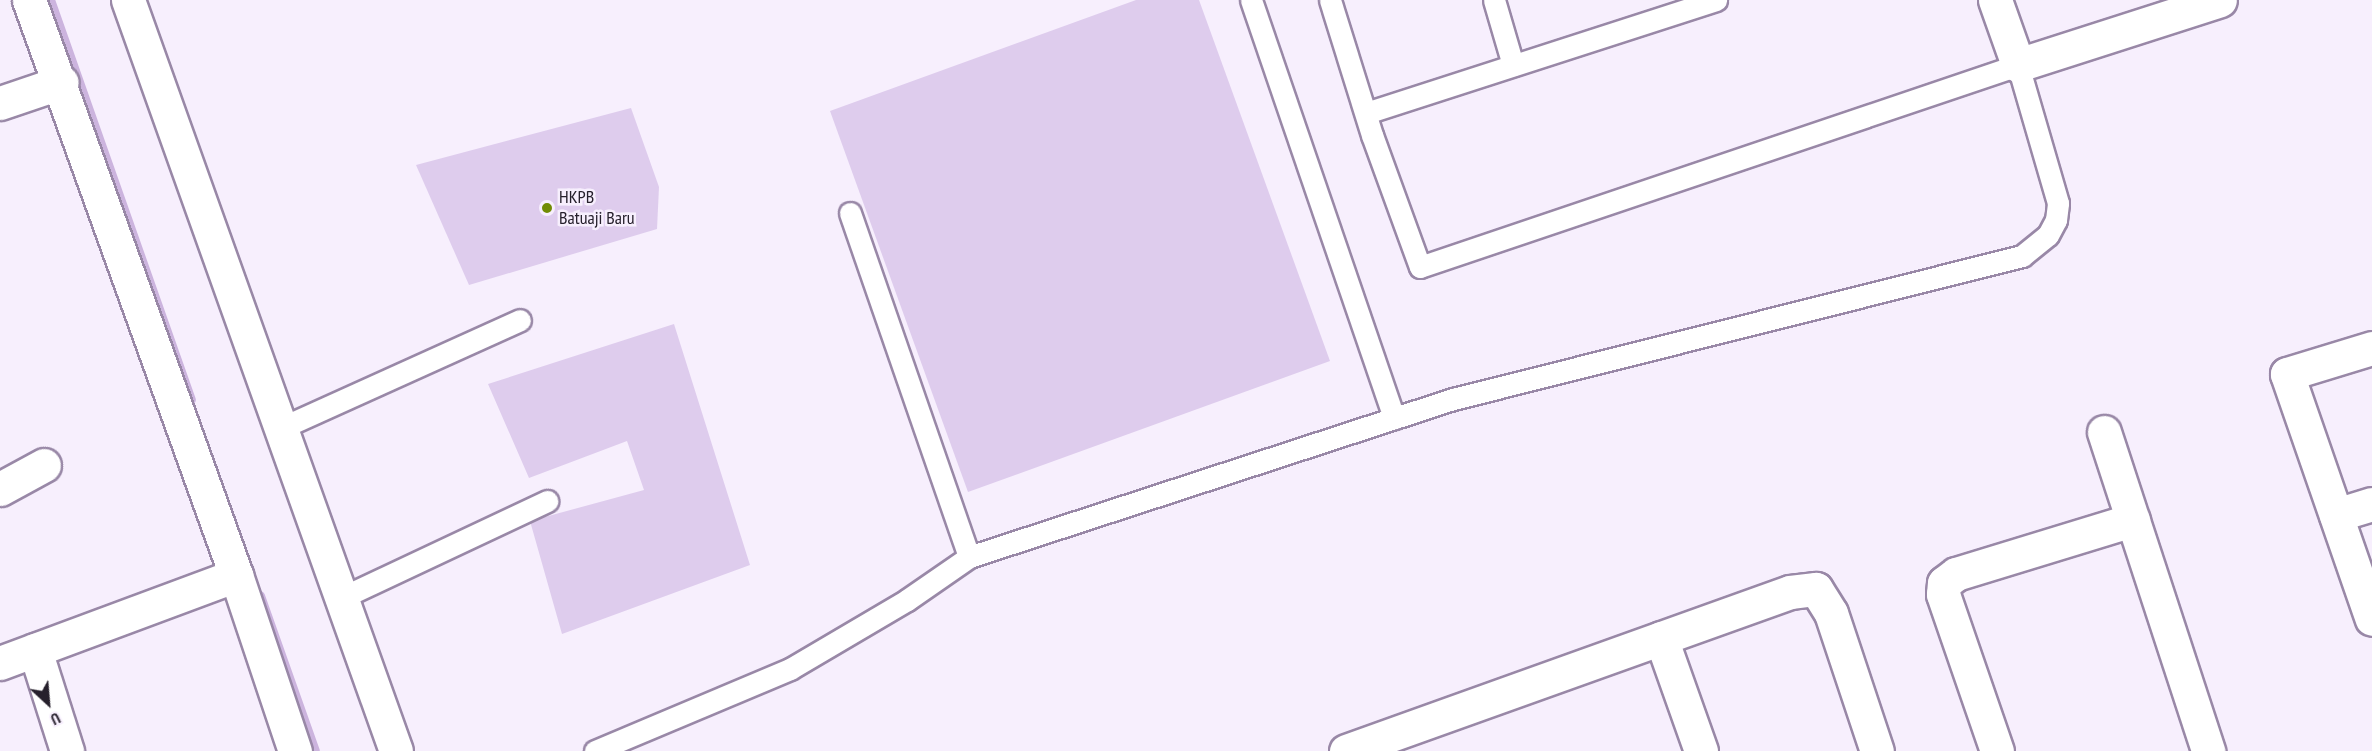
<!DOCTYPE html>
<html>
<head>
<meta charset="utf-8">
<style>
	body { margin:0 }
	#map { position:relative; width:2372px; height:751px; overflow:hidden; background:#f7effd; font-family:"PT Sans Narrow",sans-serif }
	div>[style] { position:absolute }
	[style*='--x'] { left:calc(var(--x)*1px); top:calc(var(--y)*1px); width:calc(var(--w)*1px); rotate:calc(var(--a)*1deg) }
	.stream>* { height:10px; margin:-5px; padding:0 5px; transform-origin:5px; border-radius:5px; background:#ccb4de }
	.building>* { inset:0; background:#decced }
	.roads { filter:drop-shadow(2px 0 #9988a7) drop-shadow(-2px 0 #9988a7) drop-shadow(0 2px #9988a7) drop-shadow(0 -2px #9988a7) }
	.lane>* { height:21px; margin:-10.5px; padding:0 10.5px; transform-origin:10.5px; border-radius:10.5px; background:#fff }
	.street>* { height:33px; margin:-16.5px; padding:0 16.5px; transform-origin:16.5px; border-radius:16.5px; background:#fff }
	.dots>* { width:16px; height:16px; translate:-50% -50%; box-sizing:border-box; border:3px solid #f7effd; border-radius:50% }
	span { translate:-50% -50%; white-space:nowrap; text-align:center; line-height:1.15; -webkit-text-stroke:5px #f7effd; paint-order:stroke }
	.poi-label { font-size:18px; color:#26202c }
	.left { translate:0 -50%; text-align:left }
	.north { position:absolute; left:18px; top:673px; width:60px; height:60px; -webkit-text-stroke:4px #f7effd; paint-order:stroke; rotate:154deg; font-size:16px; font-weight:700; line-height:24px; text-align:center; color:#26202c }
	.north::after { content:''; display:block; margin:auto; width:21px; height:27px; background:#26202c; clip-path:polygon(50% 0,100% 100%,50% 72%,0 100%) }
</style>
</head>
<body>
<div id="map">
	<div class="stream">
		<div style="--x:50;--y:0;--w:424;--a:70.6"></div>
		<div style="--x:260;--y:596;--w:164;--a:70.5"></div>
	</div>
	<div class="building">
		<div style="clip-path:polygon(1136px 0,1199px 0,1330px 361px,968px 492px,830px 111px)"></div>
		<div style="clip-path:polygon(631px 108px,659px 187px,657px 229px,469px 285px,416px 165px)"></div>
		<div style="clip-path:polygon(674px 324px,750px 565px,562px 634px,530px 521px,644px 490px,627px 441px,529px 478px,488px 384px)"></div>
	</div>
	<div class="roads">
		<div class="lane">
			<div style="--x:1251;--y:0;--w:442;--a:71.1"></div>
			<div style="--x:1494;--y:0;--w:68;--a:73.7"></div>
			<div style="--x:1366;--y:113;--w:368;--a:-17.9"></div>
			<div style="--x:850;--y:213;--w:364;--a:70.9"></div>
			<div style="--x:281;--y:428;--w:262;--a:-24.3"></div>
			<div style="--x:341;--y:598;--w:228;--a:-25.2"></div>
			<div style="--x:595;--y:751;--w:212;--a:-22.8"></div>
			<div style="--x:790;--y:669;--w:136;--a:-30.5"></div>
			<div style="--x:907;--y:600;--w:75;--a:-34.7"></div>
			<div style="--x:969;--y:557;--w:509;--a:-18.08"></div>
			<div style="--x:1453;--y:399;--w:587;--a:-14.11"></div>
			<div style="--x:2022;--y:256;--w:33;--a:-39"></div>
			<div style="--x:2048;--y:235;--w:17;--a:-62"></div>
			<div style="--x:2056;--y:220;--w:17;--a:-83"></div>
			<div style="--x:2058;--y:203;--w:144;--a:-106.2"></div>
			<div style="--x:2018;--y:65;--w:631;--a:161.34"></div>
			<div style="--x:1420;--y:267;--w:140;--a:-110"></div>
			<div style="--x:1372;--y:135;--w:141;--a:-107.3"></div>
		</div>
		<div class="street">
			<div style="--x:29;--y:0;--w:611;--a:70.2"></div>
			<div style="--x:236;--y:575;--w:186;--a:71.5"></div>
			<div style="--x:128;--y:0;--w:797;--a:70.36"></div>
			<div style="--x:1995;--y:0;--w:69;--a:70.5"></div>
			<div style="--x:2018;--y:65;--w:212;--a:-17.8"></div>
			<div style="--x:0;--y:103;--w:65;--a:-18.7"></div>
			<div style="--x:2372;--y:348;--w:89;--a:163"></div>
			<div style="--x:2287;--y:374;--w:259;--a:70.9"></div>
			<div style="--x:2104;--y:432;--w:336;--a:71.9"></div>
			<div style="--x:0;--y:489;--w:50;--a:-28.6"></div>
			<div style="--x:2336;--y:515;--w:38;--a:-17"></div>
			<div style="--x:1661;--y:638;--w:120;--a:70.5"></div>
			<div style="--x:35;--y:650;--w:106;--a:72.4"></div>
			<div style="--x:0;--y:663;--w:252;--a:-20.4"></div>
			<div style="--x:1346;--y:751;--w:472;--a:-19.7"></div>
			<div style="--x:1790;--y:592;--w:26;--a:-7"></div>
			<div style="--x:1816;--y:589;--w:28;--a:58"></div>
			<div style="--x:1831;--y:613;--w:145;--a:71.6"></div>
			<div style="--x:1997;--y:751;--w:166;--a:-109"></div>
			<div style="--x:1943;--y:594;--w:11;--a:-85"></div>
			<div style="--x:1944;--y:583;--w:15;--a:-37"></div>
			<div style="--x:1956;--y:574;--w:185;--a:-17"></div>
		</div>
	</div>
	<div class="dots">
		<div style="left:547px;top:208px;background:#718c04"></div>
	</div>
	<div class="poi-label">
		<span class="left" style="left:559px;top:208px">HKPB<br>Batuaji Baru</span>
	</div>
	<div class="north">U</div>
</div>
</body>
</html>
